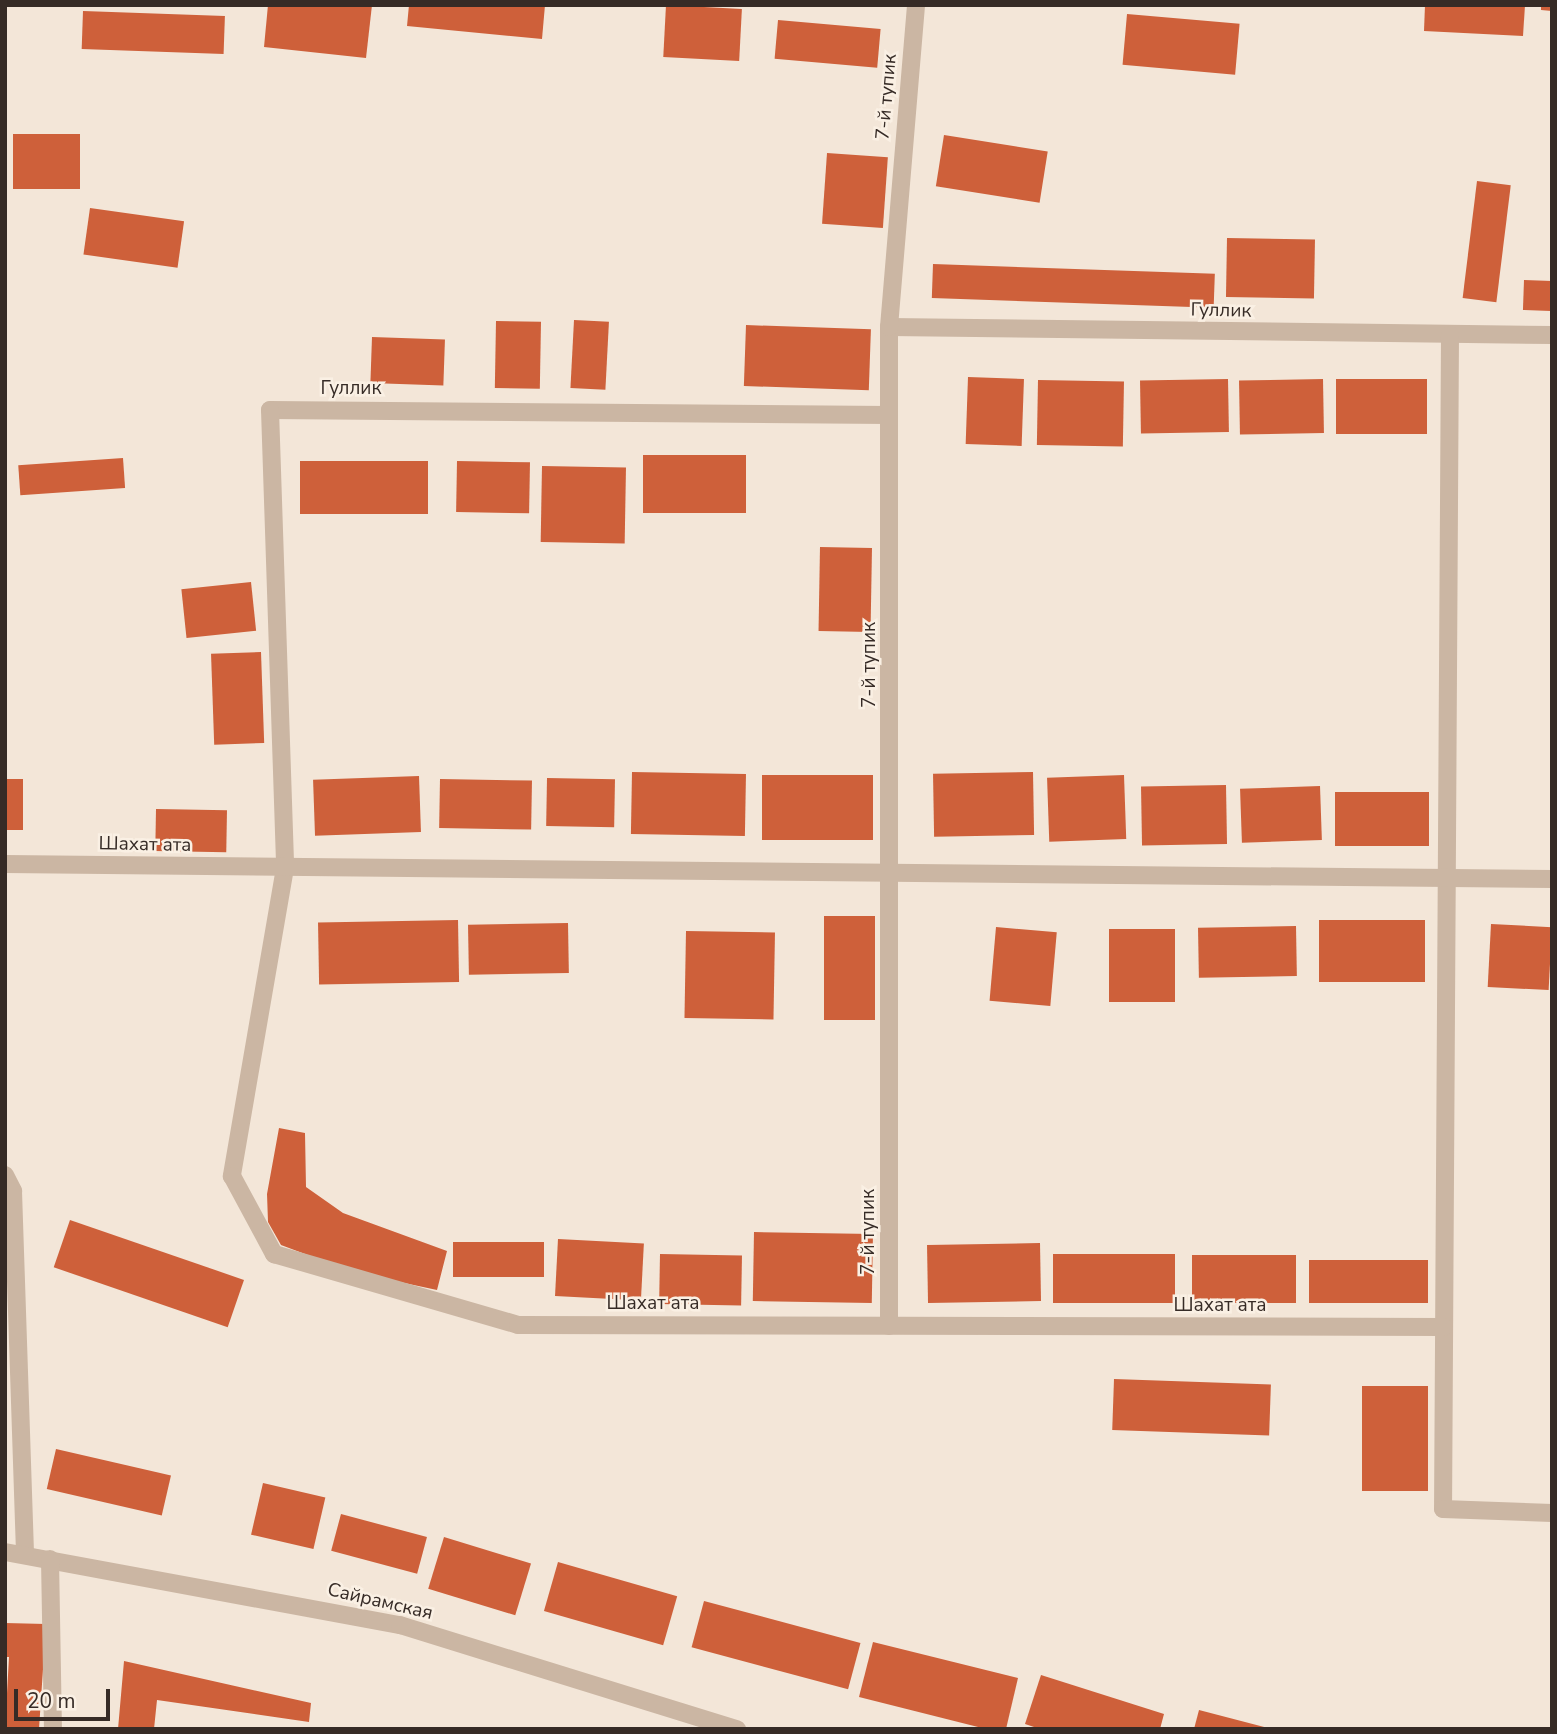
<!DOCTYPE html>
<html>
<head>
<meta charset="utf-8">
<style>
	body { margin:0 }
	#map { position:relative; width:1557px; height:1734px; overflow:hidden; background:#f3e6d8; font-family:"Nunito Sans",sans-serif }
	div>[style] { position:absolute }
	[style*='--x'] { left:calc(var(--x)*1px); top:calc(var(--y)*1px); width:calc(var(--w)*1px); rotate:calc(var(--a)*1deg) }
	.building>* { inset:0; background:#ce603a; transform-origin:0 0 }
	.minor>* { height:18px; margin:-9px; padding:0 9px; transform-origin:9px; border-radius:9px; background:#cbb6a3 }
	span { translate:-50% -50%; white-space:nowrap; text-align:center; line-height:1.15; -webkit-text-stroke:5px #faf0e4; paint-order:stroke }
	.street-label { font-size:19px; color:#362b26 }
	.frame { position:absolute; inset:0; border:7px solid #362b26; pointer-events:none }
	.scale { position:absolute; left:14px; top:1689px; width:96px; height:32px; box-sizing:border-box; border:4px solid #362b26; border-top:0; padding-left:9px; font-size:21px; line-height:24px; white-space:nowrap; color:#362b26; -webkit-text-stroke:5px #faf0e4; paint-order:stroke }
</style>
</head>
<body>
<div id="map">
	<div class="building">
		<div style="clip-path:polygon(268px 5px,372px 5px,366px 58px,264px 47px)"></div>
		<div style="clip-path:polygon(409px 5px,545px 5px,542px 39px,407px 26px)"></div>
		<div style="left:666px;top:5px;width:76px;height:52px;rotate:3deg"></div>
		<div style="clip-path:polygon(1425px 5px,1525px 5px,1523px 36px,1424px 31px)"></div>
		<div style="clip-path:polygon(1541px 5px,1552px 5px,1552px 11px,1541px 10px)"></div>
		<div style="left:83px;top:11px;width:142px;height:38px;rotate:2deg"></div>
		<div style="left:1127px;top:14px;width:113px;height:51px;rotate:5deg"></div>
		<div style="left:778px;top:20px;width:103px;height:39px;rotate:5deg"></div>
		<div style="left:13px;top:134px;width:67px;height:55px"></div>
		<div style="left:944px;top:135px;width:105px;height:52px;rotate:9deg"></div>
		<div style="left:827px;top:153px;width:61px;height:71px;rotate:4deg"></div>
		<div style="left:1477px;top:181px;width:34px;height:118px;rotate:7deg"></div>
		<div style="left:90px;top:208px;width:95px;height:47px;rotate:8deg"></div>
		<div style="left:1227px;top:238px;width:88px;height:59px;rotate:1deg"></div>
		<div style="left:933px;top:264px;width:282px;height:34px;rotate:2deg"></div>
		<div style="left:1524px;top:280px;width:28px;height:30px;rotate:2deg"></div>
		<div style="left:574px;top:320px;width:35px;height:68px;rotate:3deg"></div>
		<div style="left:496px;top:321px;width:45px;height:67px;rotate:1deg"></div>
		<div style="left:746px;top:325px;width:125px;height:61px;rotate:2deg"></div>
		<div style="left:372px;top:337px;width:73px;height:46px;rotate:2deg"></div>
		<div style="left:968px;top:377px;width:56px;height:67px;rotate:2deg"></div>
		<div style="left:1228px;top:379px;width:53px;height:88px;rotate:89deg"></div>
		<div style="left:1323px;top:379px;width:54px;height:84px;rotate:89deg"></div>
		<div style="left:1336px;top:379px;width:91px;height:55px"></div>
		<div style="left:1038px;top:380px;width:86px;height:65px;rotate:1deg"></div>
		<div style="left:746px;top:455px;width:58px;height:103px;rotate:90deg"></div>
		<div style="left:123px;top:458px;width:30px;height:105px;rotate:86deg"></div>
		<div style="left:300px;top:461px;width:128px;height:53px"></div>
		<div style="left:457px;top:461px;width:73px;height:51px;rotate:1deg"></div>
		<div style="left:542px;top:466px;width:84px;height:76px;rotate:1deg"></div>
		<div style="left:820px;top:547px;width:52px;height:84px;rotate:1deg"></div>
		<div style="left:251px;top:582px;width:49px;height:70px;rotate:84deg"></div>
		<div style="left:261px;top:652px;width:91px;height:50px;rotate:88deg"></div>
		<div style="left:632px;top:772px;width:114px;height:62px;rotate:1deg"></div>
		<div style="left:1033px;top:772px;width:63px;height:100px;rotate:89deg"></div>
		<div style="left:762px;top:775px;width:111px;height:65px"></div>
		<div style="left:1124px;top:775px;width:64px;height:77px;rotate:88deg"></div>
		<div style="left:419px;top:776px;width:56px;height:106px;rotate:88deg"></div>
		<div style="left:547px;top:778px;width:68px;height:48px;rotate:1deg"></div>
		<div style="left:5px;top:779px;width:18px;height:51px"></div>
		<div style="left:440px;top:779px;width:92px;height:49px;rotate:1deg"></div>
		<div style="left:1226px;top:785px;width:59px;height:85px;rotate:89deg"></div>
		<div style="left:1320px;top:786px;width:54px;height:80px;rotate:88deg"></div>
		<div style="left:1335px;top:792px;width:94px;height:54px"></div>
		<div style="left:156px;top:809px;width:71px;height:42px;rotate:1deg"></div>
		<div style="left:824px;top:916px;width:51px;height:104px"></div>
		<div style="left:458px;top:920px;width:62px;height:140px;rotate:89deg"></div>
		<div style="left:1425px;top:920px;width:62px;height:106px;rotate:90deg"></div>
		<div style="left:568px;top:923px;width:50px;height:100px;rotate:89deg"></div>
		<div style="left:1491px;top:924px;width:61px;height:63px;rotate:3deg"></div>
		<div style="left:1296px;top:926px;width:50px;height:98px;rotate:89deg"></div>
		<div style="left:996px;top:927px;width:61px;height:74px;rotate:5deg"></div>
		<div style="left:1109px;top:929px;width:66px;height:73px"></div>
		<div style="left:686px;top:931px;width:89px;height:87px;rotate:1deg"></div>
		<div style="clip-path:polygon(279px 1128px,305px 1133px,306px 1187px,343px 1213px,447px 1251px,437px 1290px,353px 1272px,281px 1245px,268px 1222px,267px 1194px)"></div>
		<div style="left:70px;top:1220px;width:184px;height:50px;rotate:19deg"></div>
		<div style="left:754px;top:1232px;width:119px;height:69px;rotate:1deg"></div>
		<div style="left:558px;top:1239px;width:86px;height:57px;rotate:3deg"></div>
		<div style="left:544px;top:1242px;width:35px;height:91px;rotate:90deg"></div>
		<div style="left:1040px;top:1243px;width:58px;height:113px;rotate:89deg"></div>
		<div style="left:660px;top:1254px;width:82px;height:50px;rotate:1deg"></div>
		<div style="left:1175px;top:1254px;width:49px;height:122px;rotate:90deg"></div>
		<div style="left:1296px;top:1255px;width:48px;height:104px;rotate:90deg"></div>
		<div style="left:1428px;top:1260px;width:43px;height:119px;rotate:90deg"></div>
		<div style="left:1114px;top:1379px;width:157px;height:51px;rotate:2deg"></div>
		<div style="left:1362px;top:1386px;width:66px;height:105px"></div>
		<div style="left:56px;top:1449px;width:118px;height:41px;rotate:13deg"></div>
		<div style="left:263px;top:1483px;width:64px;height:53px;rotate:13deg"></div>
		<div style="left:341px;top:1514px;width:89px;height:38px;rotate:15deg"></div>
		<div style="left:444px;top:1537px;width:91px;height:54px;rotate:17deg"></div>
		<div style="left:558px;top:1562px;width:124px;height:51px;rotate:16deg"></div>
		<div style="left:704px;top:1601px;width:162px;height:48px;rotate:15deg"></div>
		<div style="clip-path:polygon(5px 1623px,46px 1624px,39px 1729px,5px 1729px,9px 1657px,5px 1657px)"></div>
		<div style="clip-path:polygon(873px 1642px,1018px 1678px,1006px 1729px,986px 1729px,859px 1697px)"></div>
		<div style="clip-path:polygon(124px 1661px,311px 1703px,309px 1722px,157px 1700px,154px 1729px,118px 1729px)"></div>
		<div style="clip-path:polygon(1041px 1675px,1164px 1714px,1160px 1729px,1040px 1729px,1025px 1724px)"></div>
		<div style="clip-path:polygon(1199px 1710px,1268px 1728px,1268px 1729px,1194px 1729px)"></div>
	</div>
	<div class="minor">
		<div style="--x:889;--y:327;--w:663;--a:0.69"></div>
		<div style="--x:1450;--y:335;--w:1174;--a:90.34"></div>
		<div style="--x:1443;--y:1509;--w:109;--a:2.1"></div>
		<div style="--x:889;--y:415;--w:619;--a:-179.54"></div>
		<div style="--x:270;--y:410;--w:458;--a:88.1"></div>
		<div style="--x:285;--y:868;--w:313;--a:99.8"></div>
		<div style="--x:232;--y:1176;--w:89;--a:61.7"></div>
		<div style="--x:274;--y:1254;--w:254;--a:16.2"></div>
		<div style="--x:518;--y:1325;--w:926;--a:0.12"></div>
		<div style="--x:5;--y:864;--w:1547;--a:0.56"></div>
		<div style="--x:5;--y:1175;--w:18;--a:63"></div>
		<div style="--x:13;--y:1191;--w:364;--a:88.1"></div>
		<div style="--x:889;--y:1326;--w:999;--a:-90"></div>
		<div style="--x:889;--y:327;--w:323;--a:-85.2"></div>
		<div style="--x:5;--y:1552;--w:402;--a:10.5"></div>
		<div style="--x:400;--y:1625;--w:353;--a:17.2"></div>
		<div style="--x:50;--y:1559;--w:170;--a:89"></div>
	</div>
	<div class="street-label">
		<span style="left:887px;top:97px;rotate:-85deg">7-й тупик</span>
		<span style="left:1221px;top:311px;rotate:1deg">Гуллик</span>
		<span style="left:351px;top:389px">Гуллик</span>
		<span style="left:870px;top:665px;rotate:-90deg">7-й тупик</span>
		<span style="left:145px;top:845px;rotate:1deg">Шахат ата</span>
		<span style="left:869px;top:1232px;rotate:-90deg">7-й тупик</span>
		<span style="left:653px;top:1304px">Шахат ата</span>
		<span style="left:1220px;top:1306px">Шахат ата</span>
		<span style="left:380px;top:1602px;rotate:13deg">Сайрамская</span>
	</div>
	<div class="frame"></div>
	<div class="scale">20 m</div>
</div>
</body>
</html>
